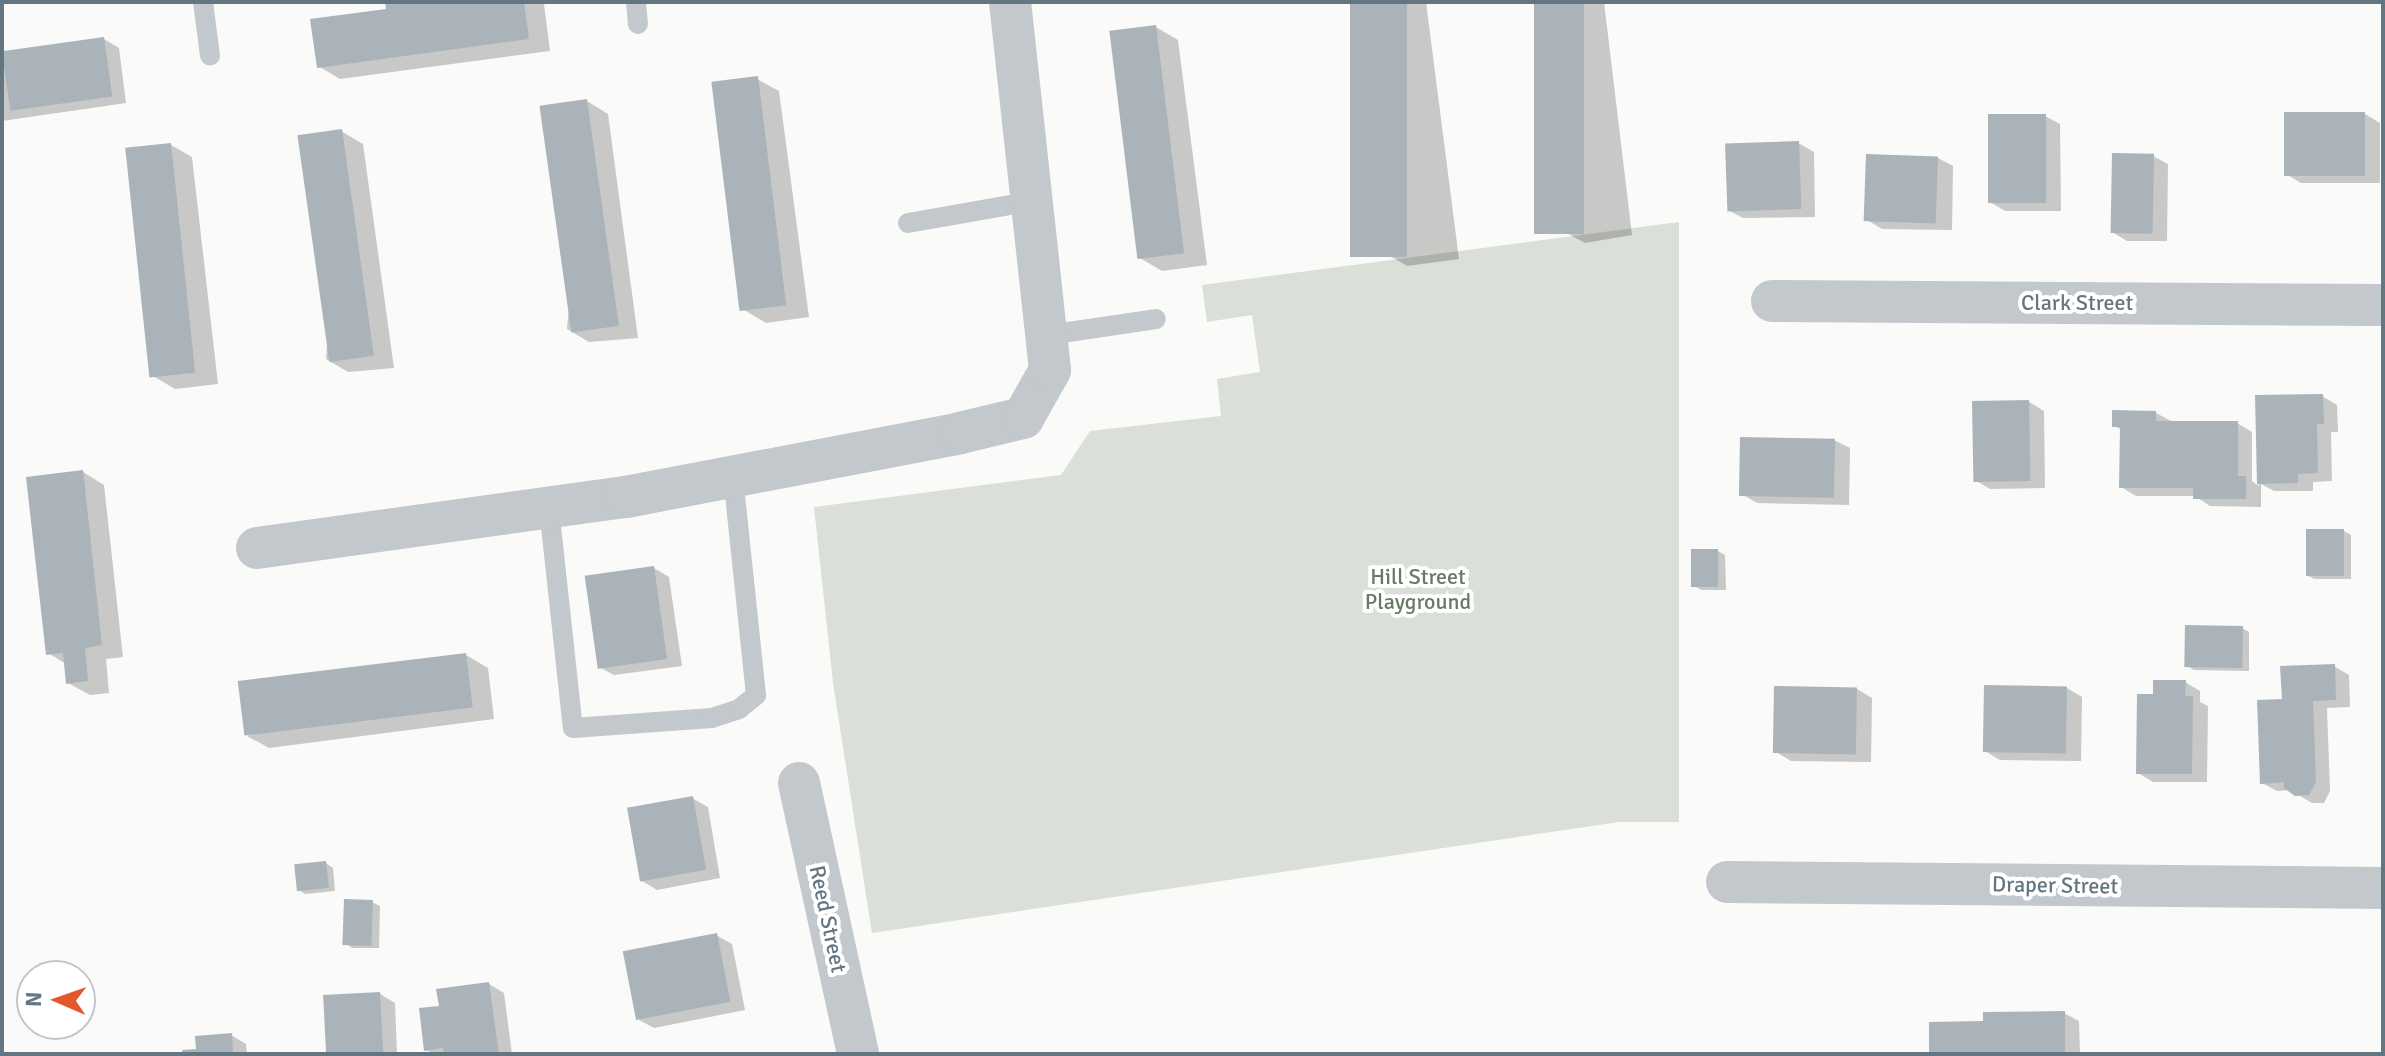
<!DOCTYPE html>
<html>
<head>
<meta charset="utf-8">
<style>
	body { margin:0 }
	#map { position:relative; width:2385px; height:1056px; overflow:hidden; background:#fafaf8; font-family:Signika,sans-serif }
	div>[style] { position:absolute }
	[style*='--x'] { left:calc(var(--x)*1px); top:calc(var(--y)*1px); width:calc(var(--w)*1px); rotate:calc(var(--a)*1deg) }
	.green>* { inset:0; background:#dadfd7 }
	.shadow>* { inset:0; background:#0003 }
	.building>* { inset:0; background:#aab3b9; transform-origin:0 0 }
	.lane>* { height:20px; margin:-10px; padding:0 10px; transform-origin:10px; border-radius:10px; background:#c3c8cc }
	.street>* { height:42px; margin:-21px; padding:0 21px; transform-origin:21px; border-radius:21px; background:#c3c8cc }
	span { translate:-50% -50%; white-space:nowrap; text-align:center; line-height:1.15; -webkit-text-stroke:8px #fff; paint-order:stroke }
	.street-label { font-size:22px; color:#657683 }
	.park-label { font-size:22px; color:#687a64 }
	.frame { position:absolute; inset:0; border:4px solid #657683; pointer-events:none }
	.north { position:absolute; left:16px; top:960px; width:80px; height:80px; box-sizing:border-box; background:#fff; border:2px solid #c1c8cd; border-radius:50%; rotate:272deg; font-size:22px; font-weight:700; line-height:32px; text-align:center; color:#657683 }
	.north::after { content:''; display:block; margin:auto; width:28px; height:36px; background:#e4572e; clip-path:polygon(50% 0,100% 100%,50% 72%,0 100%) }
</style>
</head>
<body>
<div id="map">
	<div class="green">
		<div style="clip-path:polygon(1679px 222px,1679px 822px,1619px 822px,872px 933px,833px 683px,814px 507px,1061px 475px,1090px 431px,1221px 416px,1217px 379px,1260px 372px,1252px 315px,1207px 322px,1202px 285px)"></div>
	</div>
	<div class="shadow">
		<div style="clip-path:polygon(387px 2px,540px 2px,544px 4px,550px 51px,340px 79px,318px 66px,388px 10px)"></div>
		<div style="clip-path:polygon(1352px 2px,1426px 2px,1459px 259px,1407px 266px,1385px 253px)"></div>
		<div style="clip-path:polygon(1536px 2px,1604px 2px,1632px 235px,1585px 243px,1563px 231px)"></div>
		<div style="clip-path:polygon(1156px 27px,1178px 40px,1207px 265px,1162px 271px,1140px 258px)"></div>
		<div style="clip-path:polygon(104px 39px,119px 48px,126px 103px,2px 121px,2px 53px)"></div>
		<div style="clip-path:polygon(757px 79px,779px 91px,809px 317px,766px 323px,744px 310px)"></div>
		<div style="clip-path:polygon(587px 101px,608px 114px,638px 338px,589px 342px,567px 329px)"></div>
		<div style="clip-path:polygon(2365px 114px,2380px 123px,2380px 183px,2301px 183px,2286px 174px)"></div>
		<div style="clip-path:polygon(2045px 116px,2060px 124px,2061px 211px,2005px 211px,1990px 202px)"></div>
		<div style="clip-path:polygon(341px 131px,363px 144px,394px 368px,348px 372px,326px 359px)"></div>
		<div style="clip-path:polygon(1798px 143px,1814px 152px,1815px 217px,1743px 218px,1728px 210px)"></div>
		<div style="clip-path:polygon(171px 145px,192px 157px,218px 384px,175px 389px,153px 376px)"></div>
		<div style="clip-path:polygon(2153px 156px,2168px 164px,2167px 241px,2127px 241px,2112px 232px)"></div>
		<div style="clip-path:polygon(1938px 158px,1953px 166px,1952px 230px,1882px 229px,1867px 220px)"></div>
		<div style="clip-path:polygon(2322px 396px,2337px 405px,2338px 432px,2331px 432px,2332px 481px,2313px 482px,2313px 491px,2274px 491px,2261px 484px,2261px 507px,2210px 506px,2195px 496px,2136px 496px,2121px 487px,2122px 430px,2114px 426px,2156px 413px,2171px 421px,2237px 423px,2252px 432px,2252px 481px,2259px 486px,2257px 397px)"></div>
		<div style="clip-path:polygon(2029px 402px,2044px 411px,2045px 488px,1990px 489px,1975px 480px)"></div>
		<div style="clip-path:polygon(1834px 440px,1850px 448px,1849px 505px,1757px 503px,1742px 494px)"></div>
		<div style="clip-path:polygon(83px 472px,104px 485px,123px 657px,106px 659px,109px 693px,90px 695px,68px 683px,66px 664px,48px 653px)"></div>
		<div style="clip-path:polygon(2344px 531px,2351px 535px,2351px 579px,2314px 579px,2307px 575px)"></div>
		<div style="clip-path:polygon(1718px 551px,1725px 555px,1726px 590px,1702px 590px,1694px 586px)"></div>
		<div style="clip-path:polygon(654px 568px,669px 577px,682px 666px,614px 675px,599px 667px)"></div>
		<div style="clip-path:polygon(2242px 628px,2249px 632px,2249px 671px,2194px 670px,2187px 666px)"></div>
		<div style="clip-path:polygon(466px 655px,488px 668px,494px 719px,269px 748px,247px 736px)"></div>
		<div style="clip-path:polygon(2334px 666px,2349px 675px,2350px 707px,2327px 708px,2330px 791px,2324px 803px,2312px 803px,2290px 790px,2277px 791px,2262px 783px,2284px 701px)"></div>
		<div style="clip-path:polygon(2185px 682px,2200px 691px,2200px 702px,2208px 706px,2207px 782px,2153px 782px,2138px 773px,2154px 696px)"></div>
		<div style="clip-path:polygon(2067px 688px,2082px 697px,2081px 761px,2000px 760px,1985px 751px)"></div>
		<div style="clip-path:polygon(1857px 689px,1872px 698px,1871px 762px,1791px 761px,1776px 752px)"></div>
		<div style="clip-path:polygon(692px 798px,708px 807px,720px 878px,657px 890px,642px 881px)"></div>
		<div style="clip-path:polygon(326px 863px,333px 868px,335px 891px,305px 894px,298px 889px)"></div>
		<div style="clip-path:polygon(372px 902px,380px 906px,379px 948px,352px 948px,345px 943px)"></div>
		<div style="clip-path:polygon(716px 935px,732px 944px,745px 1010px,654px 1028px,639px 1020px)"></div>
		<div style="clip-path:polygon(489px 984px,504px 993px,512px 1054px,434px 1054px,426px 1050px,441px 1007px)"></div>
		<div style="clip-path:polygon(380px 994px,395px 1003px,397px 1054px,327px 1054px)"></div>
		<div style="clip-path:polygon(2064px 1013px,2079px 1021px,2080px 1054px,1931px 1054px,1985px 1023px)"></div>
		<div style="clip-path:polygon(231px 1035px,246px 1044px,247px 1054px,185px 1054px)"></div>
	</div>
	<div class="building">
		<div style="clip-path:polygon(385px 2px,524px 2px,529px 39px,317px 68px,310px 19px,386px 9px)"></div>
		<div style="left:1350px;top:2px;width:57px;height:255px"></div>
		<div style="left:1534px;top:2px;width:50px;height:232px"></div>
		<div style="left:1156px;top:25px;width:230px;height:47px;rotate:83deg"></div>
		<div style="left:104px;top:37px;width:60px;height:103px;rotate:82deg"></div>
		<div style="left:758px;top:76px;width:231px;height:47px;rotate:83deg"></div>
		<div style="left:587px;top:99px;width:229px;height:48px;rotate:82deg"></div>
		<div style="left:2284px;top:112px;width:81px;height:64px"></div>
		<div style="left:1988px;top:114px;width:58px;height:89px"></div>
		<div style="left:342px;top:129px;width:229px;height:45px;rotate:82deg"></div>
		<div style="left:1799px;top:141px;width:68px;height:74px;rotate:88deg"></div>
		<div style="left:171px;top:143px;width:231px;height:46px;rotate:84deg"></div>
		<div style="left:2112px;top:153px;width:42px;height:80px;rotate:1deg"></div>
		<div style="left:1866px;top:154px;width:72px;height:67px;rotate:2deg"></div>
		<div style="clip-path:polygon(2323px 394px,2324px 424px,2317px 424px,2318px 473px,2298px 474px,2298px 483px,2257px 484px,2255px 395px)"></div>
		<div style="left:2029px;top:400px;width:81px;height:57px;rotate:89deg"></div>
		<div style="clip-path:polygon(2112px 410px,2156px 411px,2156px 421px,2238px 421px,2238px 476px,2246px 476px,2246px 499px,2193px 499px,2193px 488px,2119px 488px,2120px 427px,2112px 427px)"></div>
		<div style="left:1740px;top:437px;width:95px;height:59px;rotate:1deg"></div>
		<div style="clip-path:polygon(83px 470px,102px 645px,85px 648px,88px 681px,66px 684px,63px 653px,46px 655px,26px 477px)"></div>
		<div style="left:2306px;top:529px;width:38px;height:47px"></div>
		<div style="left:1691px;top:549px;width:27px;height:38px"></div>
		<div style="left:654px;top:566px;width:94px;height:70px;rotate:82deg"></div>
		<div style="left:2185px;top:625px;width:58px;height:42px;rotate:1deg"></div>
		<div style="left:466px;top:653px;width:55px;height:230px;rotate:83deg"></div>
		<div style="clip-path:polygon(2335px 664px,2336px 700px,2313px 701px,2316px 782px,2309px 795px,2295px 796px,2284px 788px,2284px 782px,2260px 784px,2257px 700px,2282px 699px,2280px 666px)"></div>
		<div style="clip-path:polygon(2153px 680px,2186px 680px,2185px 696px,2193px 696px,2192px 774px,2136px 774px,2137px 694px,2153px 694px)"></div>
		<div style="left:1984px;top:685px;width:83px;height:67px;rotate:1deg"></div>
		<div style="left:1774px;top:686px;width:83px;height:67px;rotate:1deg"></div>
		<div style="left:693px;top:796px;width:75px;height:67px;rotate:80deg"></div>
		<div style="left:326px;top:861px;width:27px;height:32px;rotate:84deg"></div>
		<div style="left:344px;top:899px;width:29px;height:46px;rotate:2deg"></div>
		<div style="left:717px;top:933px;width:70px;height:96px;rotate:79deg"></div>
		<div style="clip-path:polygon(489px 982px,499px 1054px,444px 1054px,443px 1048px,424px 1051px,419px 1008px,439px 1006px,436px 989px)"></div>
		<div style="left:380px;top:992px;width:62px;height:57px;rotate:87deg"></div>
		<div style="clip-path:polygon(2065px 1011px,2065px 1054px,1929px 1054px,1929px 1022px,1983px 1021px,1983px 1012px)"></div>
		<div style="clip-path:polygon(232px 1033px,233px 1054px,183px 1054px,182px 1050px,196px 1049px,195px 1036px)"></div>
	</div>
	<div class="lane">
		<div style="--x:203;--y:2;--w:54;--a:82.6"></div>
		<div style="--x:636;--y:2;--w:22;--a:85"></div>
		<div style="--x:908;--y:223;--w:127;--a:-10"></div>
		<div style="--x:1048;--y:335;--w:109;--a:-8.4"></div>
		<div style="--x:549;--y:508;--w:221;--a:83.8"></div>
		<div style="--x:573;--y:728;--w:139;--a:-4.1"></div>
		<div style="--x:712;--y:718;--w:28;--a:-18"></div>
		<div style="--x:739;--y:709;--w:22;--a:-39"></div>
		<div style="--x:756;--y:695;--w:220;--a:-96"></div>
	</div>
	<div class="street">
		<div style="--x:1772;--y:301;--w:611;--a:0.38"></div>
		<div style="--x:257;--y:548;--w:373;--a:-7.9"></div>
		<div style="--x:626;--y:497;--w:340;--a:-10.8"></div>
		<div style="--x:960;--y:433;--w:65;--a:-13.4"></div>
		<div style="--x:1023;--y:418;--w:55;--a:-60.6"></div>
		<div style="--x:1050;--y:370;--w:370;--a:-96.2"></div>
		<div style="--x:799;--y:783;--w:277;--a:77.7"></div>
		<div style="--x:1727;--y:882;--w:656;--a:0.52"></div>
	</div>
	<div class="street-label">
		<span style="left:2077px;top:303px">Clark Street</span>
		<span style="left:2055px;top:885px;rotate:1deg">Draper Street</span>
		<span style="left:828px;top:919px;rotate:78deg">Reed Street</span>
	</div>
	<div class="park-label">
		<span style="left:1418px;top:589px">Hill Street<br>Playground</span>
	</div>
	<div class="frame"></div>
	<div class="north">N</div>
</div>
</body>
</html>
